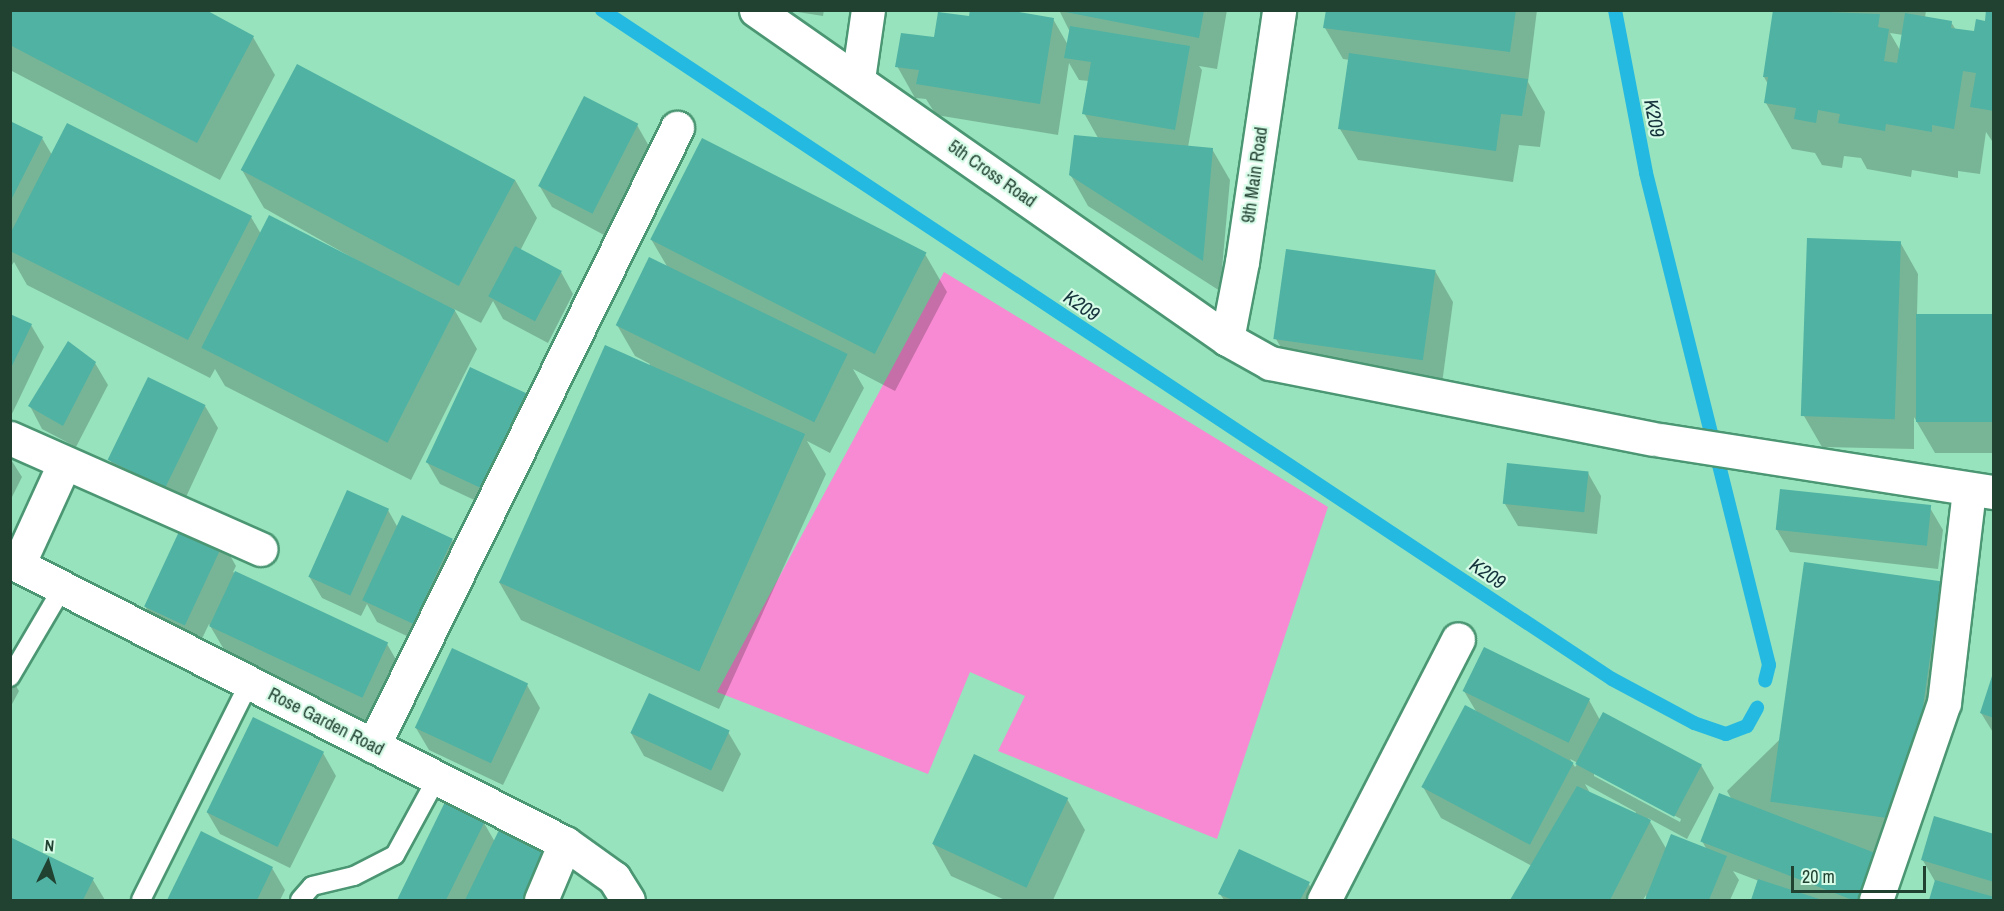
<!DOCTYPE html>
<html>
<head>
<meta charset="utf-8">
<style>
	body { margin:0 }
	#map { position:relative; width:2004px; height:911px; overflow:hidden; background:#97e3bd; font-family:"Archivo Narrow",sans-serif }
	div>[style] { position:absolute }
	[style*='--x'] { left:calc(var(--x)*1px); top:calc(var(--y)*1px); width:calc(var(--w)*1px); rotate:calc(var(--a)*1deg) }
	.green>* { inset:0; background:#f78ad2 }
	.shadow>* { inset:0; background:#0003 }
	.stream>* { height:14px; margin:-7px; padding:0 7px; transform-origin:7px; border-radius:7px; background:#24b9e1 }
	.building>* { inset:0; background:#4fb2a3; transform-origin:0 0 }
	.roads { filter:drop-shadow(2px 0 #4b9673) drop-shadow(-2px 0 #4b9673) drop-shadow(0 2px #4b9673) drop-shadow(0 -2px #4b9673) }
	.service>* { height:18px; margin:-9px; padding:0 9px; transform-origin:9px; border-radius:9px; background:#fff }
	.minor>* { height:33px; margin:-16.5px; padding:0 16.5px; transform-origin:16.5px; border-radius:16.5px; background:#fff }
	span { translate:-50% -50%; white-space:nowrap; text-align:center; line-height:1.15; -webkit-text-stroke:4.5px #d6fbe7; paint-order:stroke }
	.street-label { font-size:18px; color:#214131 }
	.water-label { font-size:20px; color:#15323b; font-style:italic }
	.frame { position:absolute; inset:0; border:12px solid #214131; pointer-events:none }
	.north { position:absolute; left:18px; top:833px; width:60px; height:60px; -webkit-text-stroke:4px #d6fbe7; paint-order:stroke; rotate:5deg; font-size:16px; font-weight:700; line-height:24px; text-align:center; color:#214131 }
	.north::after { content:''; display:block; margin:auto; width:21px; height:27px; background:#214131; clip-path:polygon(50% 0,100% 100%,50% 72%,0 100%) }
	.scale { position:absolute; left:1791px; top:866px; width:135px; height:27px; box-sizing:border-box; border:3px solid #214131; border-top:0; padding-left:8px; font-size:18px; line-height:21px; white-space:nowrap; color:#214131; -webkit-text-stroke:4px #d6fbe7; paint-order:stroke }
</style>
</head>
<body>
<div id="map">
	<div class="green">
		<div style="clip-path:polygon(944px 272px,1328px 507px,1217px 839px,998px 751px,1025px 696px,970px 672px,928px 774px,717px 692px)"></div>
	</div>
	<div class="shadow">
		<div style="clip-path:polygon(10px 10px,202px 10px,253px 37px,275px 75px,220px 180px,10px 70px)"></div>
		<div style="clip-path:polygon(785px 10px,824px 10px,823px 16px)"></div>
		<div style="clip-path:polygon(1059px 10px,1227px 10px,1217px 69px,1199px 66px,1202px 70px,1188px 147px,1212px 149px,1230px 180px,1220px 291px,1088px 206px,1070px 174px,1098px 138px,1084px 113px,1089px 81px,1079px 80px,1069px 63px,1058px 135px,936px 115px,926px 99px,915px 98px,897px 66px,970px 18px,1053px 19px,1068px 45px,1070px 32px)"></div>
		<div style="clip-path:polygon(1327px 10px,1537px 10px,1528px 82px,1545px 112px,1540px 147px,1519px 145px,1513px 182px,1358px 160px,1340px 129px,1350px 60px,1343px 59px,1325px 28px)"></div>
		<div style="clip-path:polygon(evenodd,1775px 10px,1926px 10px,1925px 18px,1951px 22px,1956px 30px,1975px 33px,1994px 10px,1994px 144px,1986px 132px,1980px 174px,1958px 171px,1958px 178px,1912px 170px,1911px 177px,1867px 169px,1861px 158px,1844px 156px,1842px 168px,1822px 165px,1815px 153px,1792px 149px,1766px 103px,1768px 84px,1764px 77px,1775px 10px,1890px 33px,1903px 35px,1901px 52px,1890px 33px)"></div>
		<div style="clip-path:polygon(10px 122px,42px 138px,52px 155px,251px 217px,261px 234px,374px 270px,264px 208px,242px 170px,515px 180px,537px 218px,520px 251px,561px 272px,573px 294px,548px 343px,503px 319px,493px 301px,481px 323px,454px 309px,477px 349px,411px 480px,225px 386px,215px 369px,210px 378px,27px 285px,14px 262px,10px 268px)"></div>
		<div style="clip-path:polygon(637px 125px,650px 148px,604px 235px,552px 207px,539px 185px)"></div>
		<div style="clip-path:polygon(651px 239px,925px 254px,947px 292px,895px 391px,853px 369px,864px 388px,830px 453px,807px 441px,826px 474px,719px 709px,521px 620px,499px 582px,650px 364px,635px 356px,617px 325px,668px 268px)"></div>
		<div style="clip-path:polygon(1900px 242px,1918px 274px,1917px 315px,1994px 316px,1994px 453px,1935px 453px,1914px 417px,1914px 449px,1822px 447px,1804px 416px)"></div>
		<div style="clip-path:polygon(1435px 271px,1453px 302px,1441px 391px,1294px 370px,1276px 339px)"></div>
		<div style="clip-path:polygon(10px 315px,31px 325px,44px 347px,10px 418px)"></div>
		<div style="clip-path:polygon(95px 363px,108px 385px,76px 447px,42px 429px,30px 406px)"></div>
		<div style="clip-path:polygon(471px 369px,500px 512px,440px 484px,427px 462px)"></div>
		<div style="clip-path:polygon(205px 406px,218px 428px,180px 510px,123px 483px,110px 460px)"></div>
		<div style="clip-path:polygon(10px 458px,22px 477px,10px 501px)"></div>
		<div style="clip-path:polygon(1588px 473px,1601px 496px,1597px 534px,1518px 526px,1505px 504px)"></div>
		<div style="clip-path:polygon(1930px 508px,1943px 530px,1938px 569px,1790px 552px,1777px 530px)"></div>
		<div style="clip-path:polygon(388px 510px,398px 528px,452px 540px,465px 563px,426px 645px,377px 622px,367px 604px,361px 616px,322px 598px,309px 576px)"></div>
		<div style="clip-path:polygon(223px 543px,236px 566px,233px 572px,387px 644px,405px 675px,380px 728px,229px 658px,209px 624px,198px 647px,158px 629px,145px 606px)"></div>
		<div style="clip-path:polygon(evenodd,1940px 583px,1962px 621px,1879px 900px,1753px 900px,1759px 881px,1733px 871px,1739px 880px,1730px 900px,1646px 900px,1646px 895px,1643px 900px,1511px 900px,1532px 866px,1441px 818px,1423px 787px,1477px 713px,1464px 691px,1589px 700px,1600px 720px,1604px 714px,1701px 765px,1714px 788px,1687px 839px,1648px 818px,1667px 850px,1707px 850px,1702px 841px,1732px 800px,1727px 791px,1940px 583px,1570px 759px,1578px 763px,1575px 767px,1570px 759px,1940px 583px,1594px 773px,1681px 819px,1680px 822px,1594px 776px,1594px 773px,1940px 583px,1585px 784px,1636px 812px,1635px 814px,1590px 793px,1585px 784px)"></div>
		<div style="clip-path:polygon(10px 676px,19px 691px,10px 708px)"></div>
		<div style="clip-path:polygon(1994px 676px,1994px 734px,1981px 713px)"></div>
		<div style="clip-path:polygon(527px 685px,540px 708px,503px 785px,429px 750px,416px 728px)"></div>
		<div style="clip-path:polygon(728px 732px,741px 754px,723px 792px,644px 756px,631px 733px)"></div>
		<div style="clip-path:polygon(323px 753px,336px 776px,290px 868px,220px 834px,207px 812px)"></div>
		<div style="clip-path:polygon(1067px 799px,1085px 830px,1053px 900px,1005px 900px,951px 876px,933px 844px)"></div>
		<div style="clip-path:polygon(446px 804px,484px 823px,495px 842px,547px 900px,399px 900px)"></div>
		<div style="clip-path:polygon(202px 833px,272px 868px,285px 890px,280px 900px,168px 900px)"></div>
		<div style="clip-path:polygon(1994px 836px,1994px 900px,1931px 900px,1936px 883px,1922px 859px)"></div>
		<div style="clip-path:polygon(10px 839px,93px 880px,105px 900px,10px 900px)"></div>
		<div style="clip-path:polygon(1308px 883px,1319px 900px,1224px 900px,1220px 894px)"></div>
	</div>
	<div class="stream">
		<div style="--x:602;--y:10;--w:1211;--a:33.52"></div>
		<div style="--x:1612;--y:679;--w:93;--a:28.2"></div>
		<div style="--x:1694;--y:723;--w:34;--a:19"></div>
		<div style="--x:1726;--y:734;--w:22;--a:-21"></div>
		<div style="--x:1747;--y:726;--w:21;--a:-61"></div>
		<div style="--x:1615;--y:10;--w:166;--a:79.2"></div>
		<div style="--x:1646;--y:173;--w:507;--a:75.96"></div>
		<div style="--x:1769;--y:665;--w:16;--a:104"></div>
	</div>
	<div class="building">
		<div style="clip-path:polygon(10px 10px,206px 10px,254px 36px,197px 143px,10px 45px)"></div>
		<div style="clip-path:polygon(970px 10px,1008px 10px,1054px 18px,1040px 104px,916px 84px,919px 70px,895px 67px,901px 33px,934px 37px,938px 12px,969px 16px)"></div>
		<div style="clip-path:polygon(1055px 10px,1204px 10px,1199px 38px)"></div>
		<div style="clip-path:polygon(1326px 10px,1516px 10px,1510px 52px,1323px 28px)"></div>
		<div style="clip-path:polygon(1773px 10px,1880px 14px,1878px 27px,1889px 29px,1884px 61px,1897px 63px,1905px 13px,1952px 21px,1951px 28px,1974px 31px,1976px 19px,1985px 21px,1986px 10px,1994px 10px,1994px 111px,1970px 107px,1976px 73px,1963px 71px,1954px 129px,1932px 125px,1932px 132px,1886px 124px,1885px 131px,1838px 123px,1840px 114px,1818px 110px,1816px 123px,1794px 119px,1796px 108px,1764px 103px,1768px 77px,1763px 77px)"></div>
		<div style="clip-path:polygon(1070px 26px,1190px 46px,1175px 130px,1082px 114px,1091px 62px,1064px 58px)"></div>
		<div style="clip-path:polygon(1349px 53px,1528px 79px,1522px 116px,1501px 114px,1496px 151px,1338px 129px)"></div>
		<div style="left:297px;top:64px;width:247px;height:120px;rotate:28deg"></div>
		<div style="left:584px;top:96px;width:61px;height:101px;rotate:27deg"></div>
		<div style="clip-path:polygon(10px 121px,43px 137px,10px 202px)"></div>
		<div style="clip-path:polygon(67px 123px,252px 216px,188px 340px,10px 251px,10px 234px)"></div>
		<div style="clip-path:polygon(1074px 135px,1213px 148px,1203px 261px,1069px 175px)"></div>
		<div style="left:702px;top:138px;width:252px;height:114px;rotate:27deg"></div>
		<div style="left:269px;top:215px;width:209px;height:149px;rotate:27deg"></div>
		<div style="left:1807px;top:238px;width:94px;height:178px;rotate:2deg"></div>
		<div style="left:515px;top:246px;width:53px;height:57px;rotate:28deg"></div>
		<div style="left:1286px;top:249px;width:151px;height:91px;rotate:8deg"></div>
		<div style="left:649px;top:257px;width:221px;height:76px;rotate:26deg"></div>
		<div style="clip-path:polygon(10px 314px,32px 324px,10px 370px)"></div>
		<div style="left:1916px;top:314px;width:78px;height:108px"></div>
		<div style="clip-path:polygon(68px 341px,96px 362px,63px 426px,28px 406px)"></div>
		<div style="left:605px;top:345px;width:219px;height:260px;rotate:24deg"></div>
		<div style="left:470px;top:367px;width:68px;height:105px;rotate:25deg"></div>
		<div style="left:148px;top:377px;width:64px;height:92px;rotate:26deg"></div>
		<div style="left:1507px;top:463px;width:82px;height:41px;rotate:6deg"></div>
		<div style="left:1780px;top:489px;width:152px;height:41px;rotate:6deg"></div>
		<div style="left:347px;top:490px;width:46px;height:95px;rotate:24deg"></div>
		<div style="left:402px;top:515px;width:56px;height:94px;rotate:25deg"></div>
		<div style="left:183px;top:523px;width:45px;height:92px;rotate:25deg"></div>
		<div style="left:1804px;top:562px;width:138px;height:242px;rotate:8deg"></div>
		<div style="left:235px;top:571px;width:169px;height:61px;rotate:25deg"></div>
		<div style="left:1484px;top:647px;width:118px;height:49px;rotate:26deg"></div>
		<div style="left:452px;top:648px;width:84px;height:88px;rotate:25deg"></div>
		<div style="clip-path:polygon(1993px 673px,1994px 673px,1994px 718px,1980px 713px)"></div>
		<div style="left:649px;top:693px;width:89px;height:44px;rotate:25deg"></div>
		<div style="left:1465px;top:705px;width:123px;height:93px;rotate:28deg"></div>
		<div style="left:1603px;top:712px;width:112px;height:59px;rotate:28deg"></div>
		<div style="left:253px;top:717px;width:79px;height:106px;rotate:26deg"></div>
		<div style="left:974px;top:754px;width:104px;height:99px;rotate:25deg"></div>
		<div style="clip-path:polygon(1577px 786px,1651px 820px,1610px 900px,1510px 900px)"></div>
		<div style="left:1719px;top:793px;width:168px;height:52px;rotate:21deg"></div>
		<div style="clip-path:polygon(445px 802px,485px 821px,446px 900px,397px 900px)"></div>
		<div style="clip-path:polygon(1934px 816px,1994px 834px,1994px 882px,1921px 860px)"></div>
		<div style="clip-path:polygon(500px 828px,548px 851px,524px 900px,465px 900px)"></div>
		<div style="clip-path:polygon(201px 831px,273px 867px,257px 900px,167px 900px)"></div>
		<div style="clip-path:polygon(1671px 834px,1727px 856px,1709px 900px,1645px 900px)"></div>
		<div style="clip-path:polygon(10px 837px,94px 878px,83px 900px,10px 900px)"></div>
		<div style="clip-path:polygon(1239px 849px,1310px 882px,1300px 900px,1233px 900px,1218px 894px)"></div>
		<div style="clip-path:polygon(1758px 879px,1822px 900px,1751px 900px)"></div>
		<div style="clip-path:polygon(1935px 880px,1994px 897px,1994px 900px,1929px 900px)"></div>
	</div>
	<div class="roads">
		<div class="service">
			<div style="--x:10;--y:677;--w:104;--a:-59.5"></div>
			<div style="--x:141;--y:900;--w:242;--a:-63.5"></div>
			<div style="--x:300;--y:900;--w:18;--a:-49"></div>
			<div style="--x:312;--y:886;--w:43;--a:-13.4"></div>
			<div style="--x:354;--y:876;--w:46;--a:-27.1"></div>
			<div style="--x:395;--y:855;--w:88;--a:-61.4"></div>
		</div>
		<div class="minor">
			<div style="--x:756;--y:10;--w:575;--a:34.93"></div>
			<div style="--x:1227;--y:339;--w:49;--a:29.2"></div>
			<div style="--x:1270;--y:363;--w:390;--a:11.2"></div>
			<div style="--x:858;--y:79;--w:70;--a:-81.8"></div>
			<div style="--x:1227;--y:339;--w:78;--a:-79"></div>
			<div style="--x:1242;--y:262;--w:255;--a:-81.6"></div>
			<div style="--x:10;--y:438;--w:274;--a:23.9"></div>
			<div style="--x:1661;--y:440;--w:337;--a:8.9"></div>
			<div style="--x:10;--y:561;--w:623;--a:26.94"></div>
			<div style="--x:565;--y:843;--w:60;--a:35.5"></div>
			<div style="--x:614;--y:878;--w:26;--a:58"></div>
			<div style="--x:18;--y:565;--w:111;--a:-65.5"></div>
			<div style="--x:373;--y:746;--w:689;--a:-63.81"></div>
			<div style="--x:541;--y:900;--w:62;--a:-67.2"></div>
			<div style="--x:1324;--y:900;--w:293;--a:-62.8"></div>
			<div style="--x:1876;--y:900;--w:208;--a:-71"></div>
			<div style="--x:1944;--y:703;--w:214;--a:-83.3"></div>
		</div>
	</div>
	<div class="street-label">
		<span style="left:992px;top:174px;rotate:35deg">5th Cross Road</span>
		<span style="left:1255px;top:175px;rotate:-82deg">9th Main Road</span>
		<span style="left:326px;top:722px;rotate:27deg">Rose Garden Road</span>
	</div>
	<div class="water-label">
		<span style="left:1655px;top:118px;rotate:79deg">K209</span>
		<span style="left:1082px;top:305px;rotate:34deg">K209</span>
		<span style="left:1488px;top:573px;rotate:34deg">K209</span>
	</div>
	<div class="frame"></div>
	<div class="north">N</div>
	<div class="scale">20 m</div>
</div>
</body>
</html>
